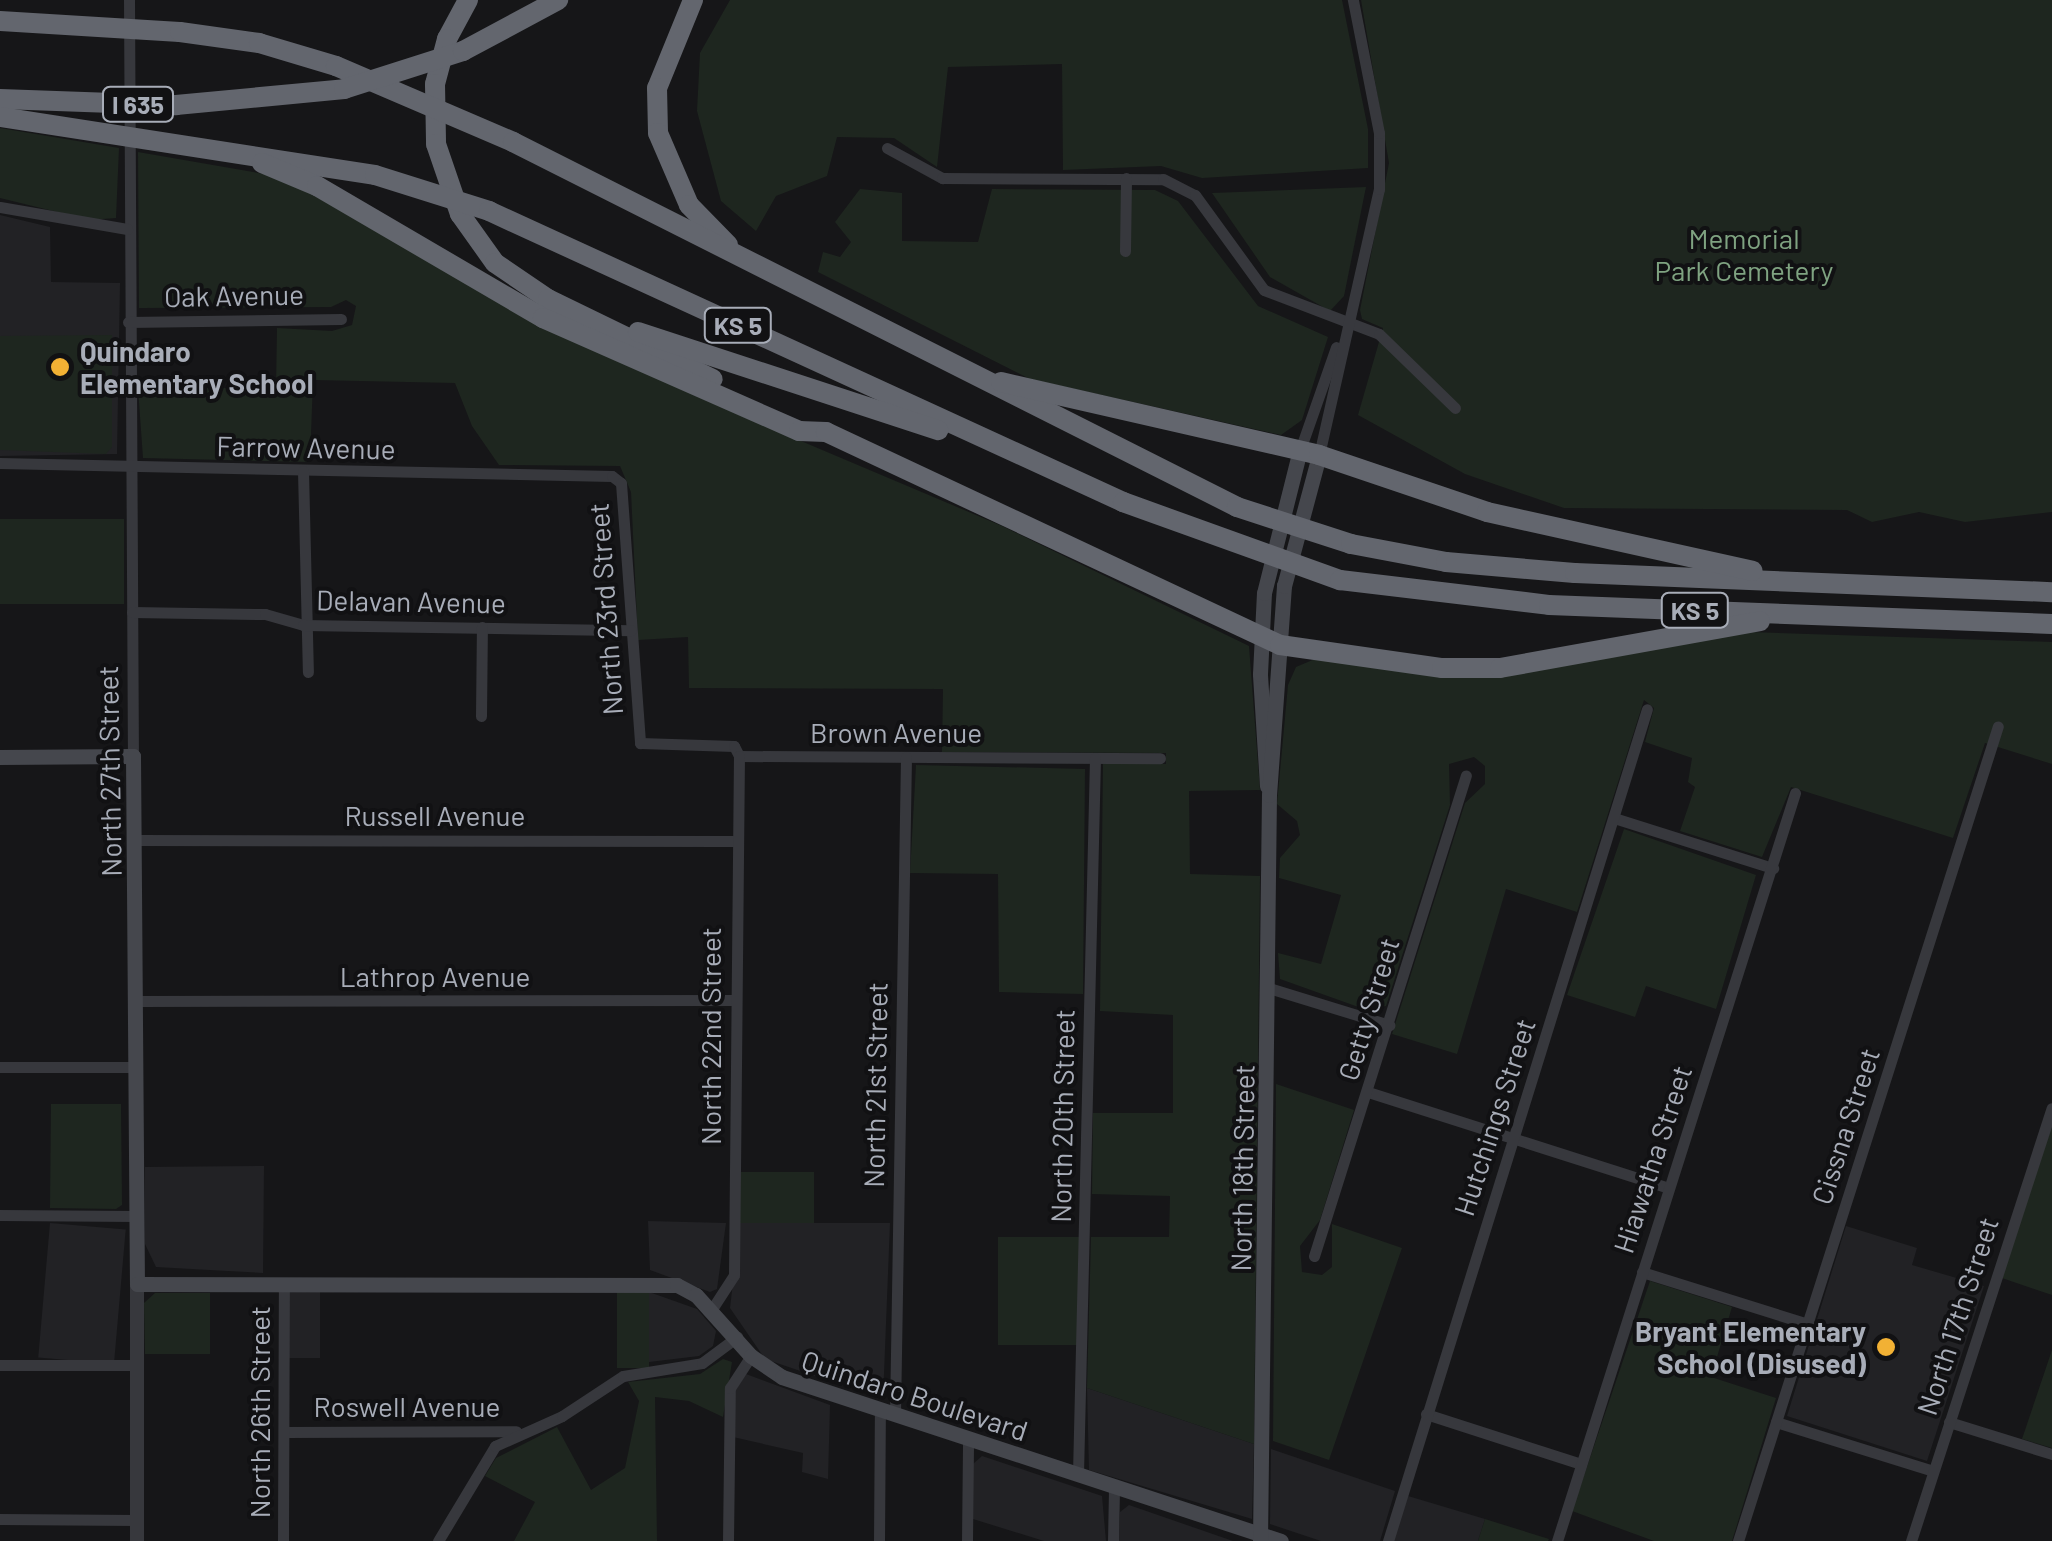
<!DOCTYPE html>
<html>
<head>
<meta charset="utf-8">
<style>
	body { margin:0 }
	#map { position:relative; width:2052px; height:1541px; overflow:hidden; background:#161618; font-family:Barlow,sans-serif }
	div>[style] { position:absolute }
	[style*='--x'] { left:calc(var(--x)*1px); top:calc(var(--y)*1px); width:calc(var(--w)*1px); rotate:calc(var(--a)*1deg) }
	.built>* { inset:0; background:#222225; transform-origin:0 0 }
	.green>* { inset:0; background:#1e261f; transform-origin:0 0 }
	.minor>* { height:11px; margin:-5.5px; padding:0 5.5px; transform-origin:5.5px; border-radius:5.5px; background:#37383d }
	.tertiary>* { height:14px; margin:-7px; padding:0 7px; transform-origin:7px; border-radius:7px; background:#37383d }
	.secondary>* { height:15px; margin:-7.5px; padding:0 7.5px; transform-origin:7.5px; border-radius:7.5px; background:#45474d }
	.motorway>* { height:20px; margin:-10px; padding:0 10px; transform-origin:10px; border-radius:10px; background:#63666e }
	.dots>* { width:28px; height:28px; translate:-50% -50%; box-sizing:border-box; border:5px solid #111113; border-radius:50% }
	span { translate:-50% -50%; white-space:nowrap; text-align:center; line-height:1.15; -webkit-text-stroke:8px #111113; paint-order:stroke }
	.shield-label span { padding:2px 8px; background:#111113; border:2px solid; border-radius:8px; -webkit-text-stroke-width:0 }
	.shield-label { font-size:25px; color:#a8adb8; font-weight:700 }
	.park-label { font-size:28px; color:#7fa381 }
	.street-label { font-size:28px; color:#a8adb8 }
	.poi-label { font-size:28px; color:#a8adb8; font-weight:700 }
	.left { translate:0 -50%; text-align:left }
	.right { translate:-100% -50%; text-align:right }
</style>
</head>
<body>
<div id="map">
	<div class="built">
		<div style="clip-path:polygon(0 215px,50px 227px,51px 282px,120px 283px,117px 454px,0 456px)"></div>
		<div style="clip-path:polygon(264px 1166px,263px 1273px,156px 1267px,145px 1244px,145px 1167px)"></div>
		<div style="clip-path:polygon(648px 1221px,726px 1223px,717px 1289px,710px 1292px,650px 1270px)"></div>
		<div style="left:50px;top:1223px;width:76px;height:135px;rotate:5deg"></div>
		<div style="clip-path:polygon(740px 1223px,890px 1223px,883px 1399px,765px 1359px,730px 1308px)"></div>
		<div style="clip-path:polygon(1846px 1226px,1917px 1248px,1912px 1265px,1984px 1286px,1927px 1461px,1787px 1416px)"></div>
		<div style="left:320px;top:1292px;width:66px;height:32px;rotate:90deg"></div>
		<div style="clip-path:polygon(649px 1292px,697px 1309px,716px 1331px,713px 1346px,699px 1356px,649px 1362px)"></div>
		<div style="clip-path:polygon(746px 1374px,830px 1405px,828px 1479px,802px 1472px,803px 1453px,733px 1437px,736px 1384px)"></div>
		<div style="clip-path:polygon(1087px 1388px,1254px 1444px,1252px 1519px,1089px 1470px)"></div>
		<div style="clip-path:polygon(1271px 1449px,1395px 1491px,1380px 1541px,1321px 1541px,1270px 1524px)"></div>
		<div style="clip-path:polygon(982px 1456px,1102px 1496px,1106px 1541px,1044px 1541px,973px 1519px,973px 1464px)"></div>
		<div style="clip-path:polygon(1408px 1496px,1485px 1519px,1478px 1541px,1393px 1541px)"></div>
		<div style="clip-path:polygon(1129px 1505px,1233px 1541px,1119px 1541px,1120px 1512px)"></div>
	</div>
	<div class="green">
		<div style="clip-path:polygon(730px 0,1342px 0,1368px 129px,1368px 168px,1202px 178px,1161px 166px,1063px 170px,1062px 64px,948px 67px,937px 167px,894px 138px,837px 137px,827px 176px,776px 196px,756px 231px,721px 201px,697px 111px,700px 53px)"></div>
		<div style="clip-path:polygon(1361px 0,2052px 0,2052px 512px,1965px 522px,1919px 512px,1872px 522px,1847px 510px,1564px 508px,1465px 474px,1358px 415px,1383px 328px,1362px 319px,1360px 310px,1389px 163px)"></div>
		<div style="clip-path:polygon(0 128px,119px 148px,116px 218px,90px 220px,0 198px)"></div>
		<div style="clip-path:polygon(138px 152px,264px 174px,295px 186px,737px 414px,1002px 526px,1249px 646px,1260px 790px,1189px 791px,1190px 874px,1260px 876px,1254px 1444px,1087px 1388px,1091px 1237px,1169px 1237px,1170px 1196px,1092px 1194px,1093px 1113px,1173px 1113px,1173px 1015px,1100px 1011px,1103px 763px,1166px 764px,1166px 753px,942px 752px,943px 689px,689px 688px,688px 637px,638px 640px,631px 492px,620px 466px,499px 465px,472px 426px,455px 383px,313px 380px,310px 462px,143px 458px,138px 388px,276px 388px,277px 328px,332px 331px,352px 325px,356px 306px,346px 300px,331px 307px,139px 308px)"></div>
		<div style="clip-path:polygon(1366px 187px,1344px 296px,1330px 311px,1270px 277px,1212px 193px)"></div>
		<div style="clip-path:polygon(860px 189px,902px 193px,902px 241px,978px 242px,992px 189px,1155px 190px,1178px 201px,1258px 306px,1328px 337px,1302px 420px,1281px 435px,1030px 379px,818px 272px,823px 252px,840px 257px,851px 242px,835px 222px)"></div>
		<div style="clip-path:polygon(112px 335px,112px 447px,106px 454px,0 450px,0 336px)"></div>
		<div style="left:0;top:519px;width:124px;height:85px"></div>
		<div style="clip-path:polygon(1750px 632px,2052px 642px,2052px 764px,1985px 743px,1953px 838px,1791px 787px,1762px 857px,1680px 831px,1695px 787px,1688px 782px,1692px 758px,1645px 742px,1654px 708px,1644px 700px,1577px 912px,1506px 889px,1457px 1054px,1392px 1034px,1465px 803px,1485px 784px,1485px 766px,1474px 757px,1449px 764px,1450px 805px,1386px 1006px,1364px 1009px,1280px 979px,1278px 953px,1321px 964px,1341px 895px,1279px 878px,1280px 858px,1300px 835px,1297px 821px,1277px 804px,1288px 685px,1296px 667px,1315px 659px,1411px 673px)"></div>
		<div style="clip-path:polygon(916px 765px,1085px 769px,1083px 994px,999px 992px,998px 874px,910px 873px)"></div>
		<div style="clip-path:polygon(1624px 829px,1756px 875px,1716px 1009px,1646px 986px,1635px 1017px,1567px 995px)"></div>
		<div style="clip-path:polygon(1276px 1084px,1354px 1110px,1320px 1220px,1300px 1246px,1302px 1272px,1322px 1275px,1332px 1267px,1332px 1224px,1402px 1248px,1329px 1460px,1273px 1441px)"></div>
		<div style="clip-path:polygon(51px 1104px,121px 1104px,122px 1205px,116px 1209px,50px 1208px)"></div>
		<div style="clip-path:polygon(2052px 1124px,2052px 1295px,2002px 1278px)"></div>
		<div style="left:739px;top:1172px;width:75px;height:51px"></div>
		<div style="left:998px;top:1237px;width:81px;height:108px"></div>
		<div style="clip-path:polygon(1650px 1281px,1732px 1307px,1711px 1377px,1776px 1398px,1732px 1541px,1654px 1541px,1572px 1511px)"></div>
		<div style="left:617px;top:1292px;width:32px;height:76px"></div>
		<div style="clip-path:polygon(155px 1293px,210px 1293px,210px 1354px,145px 1354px,144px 1303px)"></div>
		<div style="clip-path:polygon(2052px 1350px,2052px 1448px,2022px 1439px)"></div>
		<div style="clip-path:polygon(723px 1359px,732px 1362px,723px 1417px,689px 1401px,655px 1397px,657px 1541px,514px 1541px,535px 1502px,485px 1476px,496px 1458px,557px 1427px,591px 1490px,625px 1468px,639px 1401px,628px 1382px,700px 1374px)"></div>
		<div style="clip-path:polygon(1485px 1519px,1549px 1539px,1548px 1541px,1478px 1541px)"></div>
	</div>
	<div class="minor">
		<div style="--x:129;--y:0;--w:756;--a:89.7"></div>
		<div style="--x:887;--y:148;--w:63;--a:28.6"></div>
		<div style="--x:942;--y:178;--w:221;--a:0.3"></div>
		<div style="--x:1163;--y:179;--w:36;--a:27"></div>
		<div style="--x:1195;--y:195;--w:117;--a:54"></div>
		<div style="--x:1264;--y:290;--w:123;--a:20.9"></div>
		<div style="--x:1379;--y:334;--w:106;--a:44.2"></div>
		<div style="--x:0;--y:207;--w:129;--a:9.8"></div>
		<div style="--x:1125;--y:251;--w:73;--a:-89.2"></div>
		<div style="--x:128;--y:322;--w:213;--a:-0.8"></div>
		<div style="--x:1300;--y:450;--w:109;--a:-70.7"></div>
		<div style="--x:1319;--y:455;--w:273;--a:-77.3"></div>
		<div style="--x:1379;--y:189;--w:56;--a:-90"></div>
		<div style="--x:1379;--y:133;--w:136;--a:-101.1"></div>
		<div style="--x:0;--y:463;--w:612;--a:1.22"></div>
		<div style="--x:612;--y:476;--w:11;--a:38"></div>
		<div style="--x:621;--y:483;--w:261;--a:85.8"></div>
		<div style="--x:640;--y:743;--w:94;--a:1.8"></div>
		<div style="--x:734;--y:746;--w:11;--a:63"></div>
		<div style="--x:303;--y:471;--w:201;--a:88.6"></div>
		<div style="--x:132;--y:612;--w:133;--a:0.9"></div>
		<div style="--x:265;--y:614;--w:40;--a:16"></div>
		<div style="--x:303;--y:625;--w:328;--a:0.9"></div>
		<div style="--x:481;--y:716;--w:89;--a:-89.4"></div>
		<div style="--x:739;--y:756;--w:421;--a:0.3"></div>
		<div style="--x:1614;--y:818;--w:167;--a:17.5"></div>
		<div style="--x:135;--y:840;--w:601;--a:0.1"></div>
		<div style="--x:1269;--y:988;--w:126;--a:17.1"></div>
		<div style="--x:136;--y:1001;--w:599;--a:-0.1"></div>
		<div style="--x:0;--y:1067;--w:136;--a:0"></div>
		<div style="--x:1368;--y:1092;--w:315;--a:17.7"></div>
		<div style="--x:0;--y:1215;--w:136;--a:0.4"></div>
		<div style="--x:1314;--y:1256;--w:504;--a:-72.46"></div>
		<div style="--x:1642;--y:1272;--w:174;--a:17.4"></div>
		<div style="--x:712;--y:1309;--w:40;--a:-57.1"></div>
		<div style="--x:734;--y:1275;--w:519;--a:-89.45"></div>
		<div style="--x:0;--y:1365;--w:137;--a:0"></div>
		<div style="--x:895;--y:1413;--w:656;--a:-89.04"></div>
		<div style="--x:1426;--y:1414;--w:163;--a:17.9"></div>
		<div style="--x:1776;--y:1422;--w:164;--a:17.3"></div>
		<div style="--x:1949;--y:1422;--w:108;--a:17.3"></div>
		<div style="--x:284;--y:1432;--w:232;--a:-0.2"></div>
		<div style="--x:1078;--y:1474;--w:716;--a:-88.64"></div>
		<div style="--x:0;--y:1519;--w:137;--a:0.4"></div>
		<div style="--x:283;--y:1541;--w:258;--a:-89.8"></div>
		<div style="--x:438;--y:1541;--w:111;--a:-59"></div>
		<div style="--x:495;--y:1446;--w:73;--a:-24.1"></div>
		<div style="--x:562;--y:1416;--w:73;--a:-33.3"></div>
		<div style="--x:623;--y:1376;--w:80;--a:-9.3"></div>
		<div style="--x:702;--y:1363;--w:44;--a:-36.6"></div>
		<div style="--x:728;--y:1541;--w:153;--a:-89.3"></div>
		<div style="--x:730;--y:1388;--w:38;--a:-57"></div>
		<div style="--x:879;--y:1541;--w:132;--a:-89.6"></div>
		<div style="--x:967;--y:1541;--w:103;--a:-89.4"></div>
		<div style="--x:1113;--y:1541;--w:54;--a:-88.9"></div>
		<div style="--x:1388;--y:1541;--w:871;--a:-72.71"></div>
		<div style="--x:1557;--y:1541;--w:785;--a:-72.35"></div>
		<div style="--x:1738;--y:1541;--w:855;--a:-72.31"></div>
		<div style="--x:1911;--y:1541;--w:455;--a:-72"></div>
	</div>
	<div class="tertiary">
		<div style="--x:137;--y:1541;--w:257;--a:-90"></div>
	</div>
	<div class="secondary">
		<div style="--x:0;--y:757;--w:133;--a:-0.4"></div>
		<div style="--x:133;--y:756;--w:528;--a:89.57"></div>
		<div style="--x:137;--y:1284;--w:540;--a:0.11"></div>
		<div style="--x:677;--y:1285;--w:21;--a:28"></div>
		<div style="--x:696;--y:1295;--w:82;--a:48"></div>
		<div style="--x:751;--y:1356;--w:37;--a:34"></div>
		<div style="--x:782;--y:1377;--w:525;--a:18.19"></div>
		<div style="--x:1267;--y:786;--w:112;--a:-93.6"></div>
		<div style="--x:1260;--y:674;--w:81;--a:-87.2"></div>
		<div style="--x:1264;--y:593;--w:147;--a:-75.9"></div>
		<div style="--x:1260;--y:1541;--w:746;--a:-89.31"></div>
		<div style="--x:1269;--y:795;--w:210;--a:-85.9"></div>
		<div style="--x:1284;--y:586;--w:136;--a:-75"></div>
	</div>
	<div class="motorway">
		<div style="--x:468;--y:0;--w:44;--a:118.3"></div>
		<div style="--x:447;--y:39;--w:47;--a:104.9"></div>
		<div style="--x:435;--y:84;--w:60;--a:89"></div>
		<div style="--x:436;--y:144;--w:74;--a:71.1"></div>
		<div style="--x:460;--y:214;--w:60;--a:54.5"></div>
		<div style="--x:495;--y:263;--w:64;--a:34.2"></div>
		<div style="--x:548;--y:299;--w:183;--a:25.9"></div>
		<div style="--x:693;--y:0;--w:95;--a:112.2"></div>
		<div style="--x:657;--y:88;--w:45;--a:88.7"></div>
		<div style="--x:658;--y:133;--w:78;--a:66.7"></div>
		<div style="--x:689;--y:205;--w:56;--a:45.7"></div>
		<div style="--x:0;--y:21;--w:180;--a:3.5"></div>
		<div style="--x:180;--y:32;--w:80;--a:7.9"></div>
		<div style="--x:259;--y:43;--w:80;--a:16.6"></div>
		<div style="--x:336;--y:66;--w:193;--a:23.2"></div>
		<div style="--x:513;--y:142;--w:811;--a:26.75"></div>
		<div style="--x:1237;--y:507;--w:120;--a:18"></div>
		<div style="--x:1351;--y:544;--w:97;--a:10.7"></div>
		<div style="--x:1446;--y:562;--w:129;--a:4.9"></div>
		<div style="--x:1575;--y:573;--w:477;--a:2.3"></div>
		<div style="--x:0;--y:99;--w:176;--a:2"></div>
		<div style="--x:176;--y:105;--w:169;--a:-5.4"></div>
		<div style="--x:344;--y:89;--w:125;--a:-17.7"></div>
		<div style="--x:463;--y:51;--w:108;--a:-28.2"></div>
		<div style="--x:0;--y:117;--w:379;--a:8.8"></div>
		<div style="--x:375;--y:175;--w:120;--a:17.5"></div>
		<div style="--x:489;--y:211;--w:698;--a:24.65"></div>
		<div style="--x:1123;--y:502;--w:231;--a:19.8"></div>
		<div style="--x:1340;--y:580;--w:210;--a:6.8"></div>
		<div style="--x:1549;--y:605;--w:503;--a:2.16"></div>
		<div style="--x:262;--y:163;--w:60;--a:22.7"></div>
		<div style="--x:317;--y:186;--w:262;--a:30.3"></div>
		<div style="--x:543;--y:318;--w:280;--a:23.8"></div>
		<div style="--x:799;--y:431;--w:27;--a:2"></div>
		<div style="--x:826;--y:432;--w:501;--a:25.13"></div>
		<div style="--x:1280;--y:645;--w:164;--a:8.1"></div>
		<div style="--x:1442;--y:668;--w:58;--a:0"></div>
		<div style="--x:1500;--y:668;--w:264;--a:-10.2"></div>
		<div style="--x:638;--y:332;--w:316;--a:18.1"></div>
		<div style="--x:1001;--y:382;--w:326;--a:12.9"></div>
		<div style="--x:1319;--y:455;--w:177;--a:18.7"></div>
		<div style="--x:1487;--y:512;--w:272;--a:12.5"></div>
	</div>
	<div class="dots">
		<div style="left:60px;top:367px;background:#f2b134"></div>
		<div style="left:1886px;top:1347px;background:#f2b134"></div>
	</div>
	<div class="shield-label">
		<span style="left:138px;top:104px">I 635</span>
		<span style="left:738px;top:325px">KS 5</span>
		<span style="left:1695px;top:610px">KS 5</span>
	</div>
	<div class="park-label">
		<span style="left:1744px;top:254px">Memorial<br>Park Cemetery</span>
	</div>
	<div class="street-label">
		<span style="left:234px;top:295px;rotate:-1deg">Oak Avenue</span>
		<span style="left:306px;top:447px;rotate:1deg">Farrow Avenue</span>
		<span style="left:411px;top:601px;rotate:1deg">Delavan Avenue</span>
		<span style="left:605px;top:609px;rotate:-94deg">North 23rd Street</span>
		<span style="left:896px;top:732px">Brown Avenue</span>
		<span style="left:109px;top:771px;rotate:-91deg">North 27th Street</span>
		<span style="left:435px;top:815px">Russell Avenue</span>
		<span style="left:435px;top:976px">Lathrop Avenue</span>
		<span style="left:1368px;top:1009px;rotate:-73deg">Getty Street</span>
		<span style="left:710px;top:1036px;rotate:-90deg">North 22nd Street</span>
		<span style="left:875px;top:1085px;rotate:-89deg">North 21st Street</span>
		<span style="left:1062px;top:1116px;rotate:-89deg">North 20th Street</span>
		<span style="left:1494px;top:1117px;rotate:-72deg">Hutchings Street</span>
		<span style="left:1845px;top:1126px;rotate:-72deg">Cissna Street</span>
		<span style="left:1652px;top:1159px;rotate:-72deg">Hiawatha Street</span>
		<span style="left:1242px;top:1168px;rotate:-89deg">North 18th Street</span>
		<span style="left:1957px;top:1316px;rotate:-72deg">North 17th Street</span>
		<span style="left:915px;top:1395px;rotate:18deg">Quindaro Boulevard</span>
		<span style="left:407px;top:1406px">Roswell Avenue</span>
		<span style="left:259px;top:1412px;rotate:-90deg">North 26th Street</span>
	</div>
	<div class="poi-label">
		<span class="left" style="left:80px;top:367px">Quindaro<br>Elementary School</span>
		<span class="right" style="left:1866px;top:1347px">Bryant Elementary<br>School (Disused)</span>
	</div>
</div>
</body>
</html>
